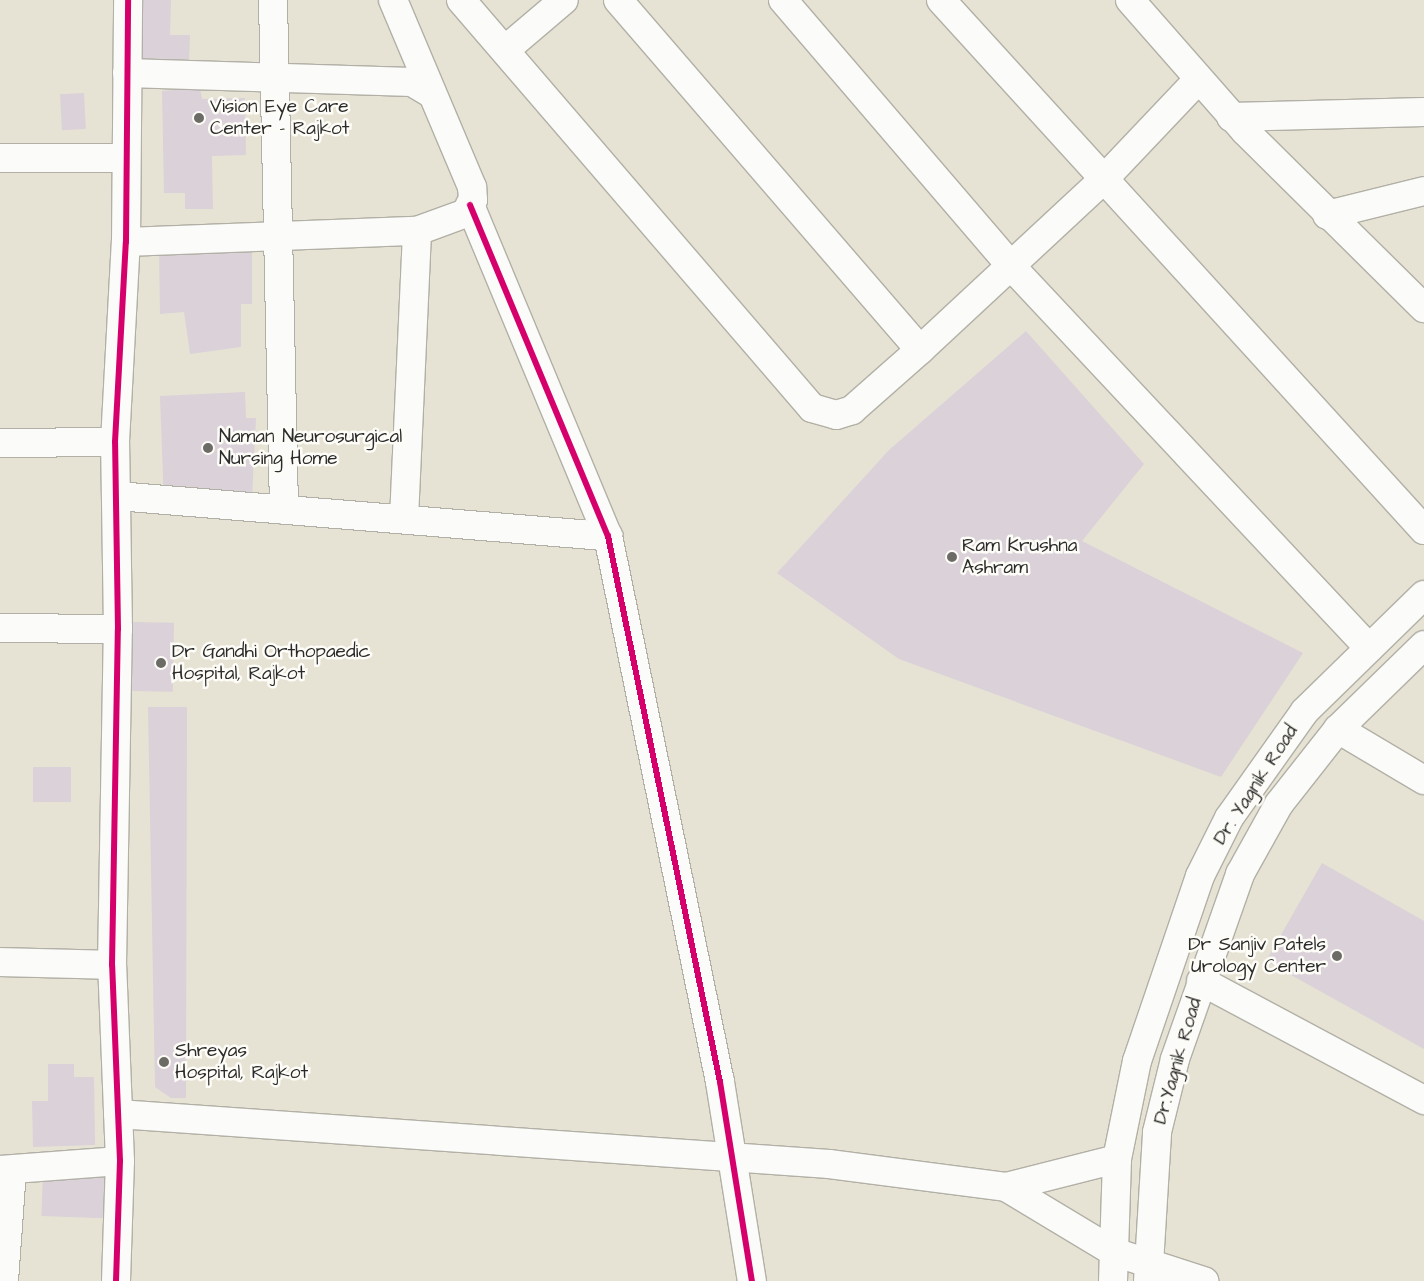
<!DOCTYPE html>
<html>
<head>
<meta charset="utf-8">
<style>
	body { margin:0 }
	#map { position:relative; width:1424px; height:1281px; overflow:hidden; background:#e6e3d4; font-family:"Architects Daughter",sans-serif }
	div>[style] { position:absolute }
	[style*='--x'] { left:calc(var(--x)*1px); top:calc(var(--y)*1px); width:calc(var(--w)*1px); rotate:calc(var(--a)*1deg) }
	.building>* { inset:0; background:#dad1d9; transform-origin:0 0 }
	.roads { filter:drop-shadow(1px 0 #b2b0a6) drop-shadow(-1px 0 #b2b0a6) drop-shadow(0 1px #b2b0a6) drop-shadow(0 -1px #b2b0a6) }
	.minor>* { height:28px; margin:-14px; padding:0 14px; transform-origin:14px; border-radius:14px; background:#fbfbf9 }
	.cycleway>* { height:6px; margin:-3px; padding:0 3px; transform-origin:3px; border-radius:3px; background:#d6006c }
	.dots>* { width:14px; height:14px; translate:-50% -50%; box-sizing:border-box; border:2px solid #fdfcf7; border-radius:50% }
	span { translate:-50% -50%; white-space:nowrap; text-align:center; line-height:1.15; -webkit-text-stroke:5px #fdfcf7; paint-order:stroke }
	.poi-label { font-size:19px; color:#2b2b2b }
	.left { translate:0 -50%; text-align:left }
	.right { translate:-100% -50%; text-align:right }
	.street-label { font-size:19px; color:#2b2b2b }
</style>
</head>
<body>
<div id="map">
	<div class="building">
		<div style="clip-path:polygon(139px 0,171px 0,170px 35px,190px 35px,189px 61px,138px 61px)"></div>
		<div style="clip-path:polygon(200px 88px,202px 99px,245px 98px,246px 155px,212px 156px,213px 209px,185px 209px,185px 193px,164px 193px,162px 91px)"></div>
		<div style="left:84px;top:93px;width:36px;height:24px;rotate:87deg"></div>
		<div style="clip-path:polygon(159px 248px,252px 248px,252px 304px,241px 304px,241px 347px,190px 354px,184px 312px,160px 314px)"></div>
		<div style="clip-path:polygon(1026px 331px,1144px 464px,1082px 541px,1303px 653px,1221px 777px,899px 659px,777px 573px,889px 450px)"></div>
		<div style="clip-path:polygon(245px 392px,246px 418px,256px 418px,252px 498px,164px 504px,160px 396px)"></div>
		<div style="left:133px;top:622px;width:41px;height:69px;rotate:1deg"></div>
		<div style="clip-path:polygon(148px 707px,187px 707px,186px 1098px,171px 1098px,155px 1087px)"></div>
		<div style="left:33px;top:767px;width:38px;height:35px"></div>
		<div style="clip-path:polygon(1322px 863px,1424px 921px,1424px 1049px,1266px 961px)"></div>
		<div style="clip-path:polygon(48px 1064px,74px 1064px,74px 1077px,94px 1077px,95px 1145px,33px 1147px,32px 1101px,48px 1101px)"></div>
		<div style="left:43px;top:1171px;width:63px;height:45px;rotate:2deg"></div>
	</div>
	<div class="roads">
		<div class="minor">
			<div style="--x:273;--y:0;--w:510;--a:88.76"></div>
			<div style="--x:461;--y:0;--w:538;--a:49.29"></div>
			<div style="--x:812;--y:408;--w:25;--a:16"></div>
			<div style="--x:836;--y:415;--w:17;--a:-17"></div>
			<div style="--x:852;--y:410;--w:91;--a:-41.4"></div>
			<div style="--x:920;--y:350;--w:251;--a:-42.9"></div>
			<div style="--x:1104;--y:179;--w:137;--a:-46.5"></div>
			<div style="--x:618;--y:0;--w:462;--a:49.2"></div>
			<div style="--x:783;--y:0;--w:349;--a:49.4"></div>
			<div style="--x:1010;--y:265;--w:525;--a:46.85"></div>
			<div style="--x:941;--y:0;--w:717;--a:47.66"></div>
			<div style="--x:1130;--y:0;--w:174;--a:48.7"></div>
			<div style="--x:1245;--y:131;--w:252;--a:44.7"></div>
			<div style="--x:505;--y:50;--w:77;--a:-40.3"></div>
			<div style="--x:127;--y:73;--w:285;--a:1.8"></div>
			<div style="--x:412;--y:82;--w:21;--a:31"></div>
			<div style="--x:1231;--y:117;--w:193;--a:-1.5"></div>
			<div style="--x:0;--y:158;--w:124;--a:0"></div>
			<div style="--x:470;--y:205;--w:359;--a:67.4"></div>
			<div style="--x:608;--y:536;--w:557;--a:78.41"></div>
			<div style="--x:720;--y:1082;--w:202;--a:80.9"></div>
			<div style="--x:1327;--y:215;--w:100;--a:-13.9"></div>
			<div style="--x:126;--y:242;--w:291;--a:-2.2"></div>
			<div style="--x:417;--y:231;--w:52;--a:-20.2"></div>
			<div style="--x:466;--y:213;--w:15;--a:-62"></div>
			<div style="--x:473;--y:200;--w:13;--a:-94"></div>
			<div style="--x:472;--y:187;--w:203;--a:-112.9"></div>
			<div style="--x:0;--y:443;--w:115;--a:-0.5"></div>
			<div style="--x:117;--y:496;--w:493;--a:4.7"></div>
			<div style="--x:404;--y:519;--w:288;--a:-87.4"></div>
			<div style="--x:0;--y:628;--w:118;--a:0.5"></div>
			<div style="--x:1338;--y:729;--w:100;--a:30.7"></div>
			<div style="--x:0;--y:962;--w:112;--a:1.5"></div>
			<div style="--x:1201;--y:981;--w:253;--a:28.1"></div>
			<div style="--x:118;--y:1114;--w:713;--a:4.02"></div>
			<div style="--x:829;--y:1164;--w:178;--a:7.4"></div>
			<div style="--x:1006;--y:1187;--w:114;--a:-14.2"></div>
			<div style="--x:0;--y:1170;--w:120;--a:-4.3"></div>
			<div style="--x:1006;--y:1187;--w:126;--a:31"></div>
			<div style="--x:1114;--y:1252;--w:95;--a:17.9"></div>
			<div style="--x:4;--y:1281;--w:111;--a:-85.9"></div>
			<div style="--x:116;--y:1281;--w:120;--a:-88.1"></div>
			<div style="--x:120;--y:1161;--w:196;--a:-92.3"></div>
			<div style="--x:112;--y:965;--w:336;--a:-89"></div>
			<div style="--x:118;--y:629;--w:187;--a:-90.9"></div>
			<div style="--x:115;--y:442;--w:200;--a:-86.9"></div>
			<div style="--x:126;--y:242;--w:242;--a:-89.5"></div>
			<div style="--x:1113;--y:1281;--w:122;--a:-88.1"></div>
			<div style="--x:1117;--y:1159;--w:100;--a:-78.5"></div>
			<div style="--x:1137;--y:1061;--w:195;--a:-71.2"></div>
			<div style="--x:1200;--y:876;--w:65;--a:-63.4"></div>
			<div style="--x:1229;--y:818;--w:131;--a:-54.6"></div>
			<div style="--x:1305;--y:711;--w:166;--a:-44.3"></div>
			<div style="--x:1148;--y:1281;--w:149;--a:-86.5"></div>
			<div style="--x:1157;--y:1132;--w:75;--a:-76.1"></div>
			<div style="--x:1175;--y:1059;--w:196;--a:-70.6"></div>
			<div style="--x:1240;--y:874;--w:80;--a:-60.9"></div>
			<div style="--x:1279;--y:804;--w:95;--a:-51.8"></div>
			<div style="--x:1338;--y:729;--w:120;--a:-44.3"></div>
		</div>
	</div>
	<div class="cycleway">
		<div style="--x:470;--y:205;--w:359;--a:67.4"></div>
		<div style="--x:608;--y:536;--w:557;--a:78.41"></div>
		<div style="--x:720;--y:1082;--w:202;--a:80.9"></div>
		<div style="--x:116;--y:1281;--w:120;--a:-88.1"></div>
		<div style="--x:120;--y:1161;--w:196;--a:-92.3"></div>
		<div style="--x:112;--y:965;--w:336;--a:-89"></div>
		<div style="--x:118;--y:629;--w:187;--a:-90.9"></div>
		<div style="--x:115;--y:442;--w:200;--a:-86.9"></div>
		<div style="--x:126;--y:242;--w:242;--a:-89.5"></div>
	</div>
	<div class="dots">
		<div style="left:199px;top:118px;background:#6c6b66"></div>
		<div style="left:208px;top:448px;background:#6c6b66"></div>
		<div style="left:952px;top:557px;background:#6c6b66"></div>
		<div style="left:161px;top:663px;background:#6c6b66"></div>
		<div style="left:1337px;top:956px;background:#6c6b66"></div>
		<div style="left:164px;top:1062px;background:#6c6b66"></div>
	</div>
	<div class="poi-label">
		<span class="left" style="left:210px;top:118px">Vision Eye Care<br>Center - Rajkot</span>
		<span class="left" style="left:219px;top:448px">Naman Neurosurgical<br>Nursing Home</span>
		<span class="left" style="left:962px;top:557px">Ram Krushna<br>Ashram</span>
		<span class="left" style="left:172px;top:663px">Dr Gandhi Orthopaedic<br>Hospital, Rajkot</span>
		<span class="right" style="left:1326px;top:956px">Dr Sanjiv Patels<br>Urology Center</span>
		<span class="left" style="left:175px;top:1062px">Shreyas<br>Hospital, Rajkot</span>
	</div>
	<div class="street-label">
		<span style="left:1256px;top:785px;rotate:-57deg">Dr. Yagnik Road</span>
		<span style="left:1178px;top:1061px;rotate:-74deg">Dr.Yagnik Road</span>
	</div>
</div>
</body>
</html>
